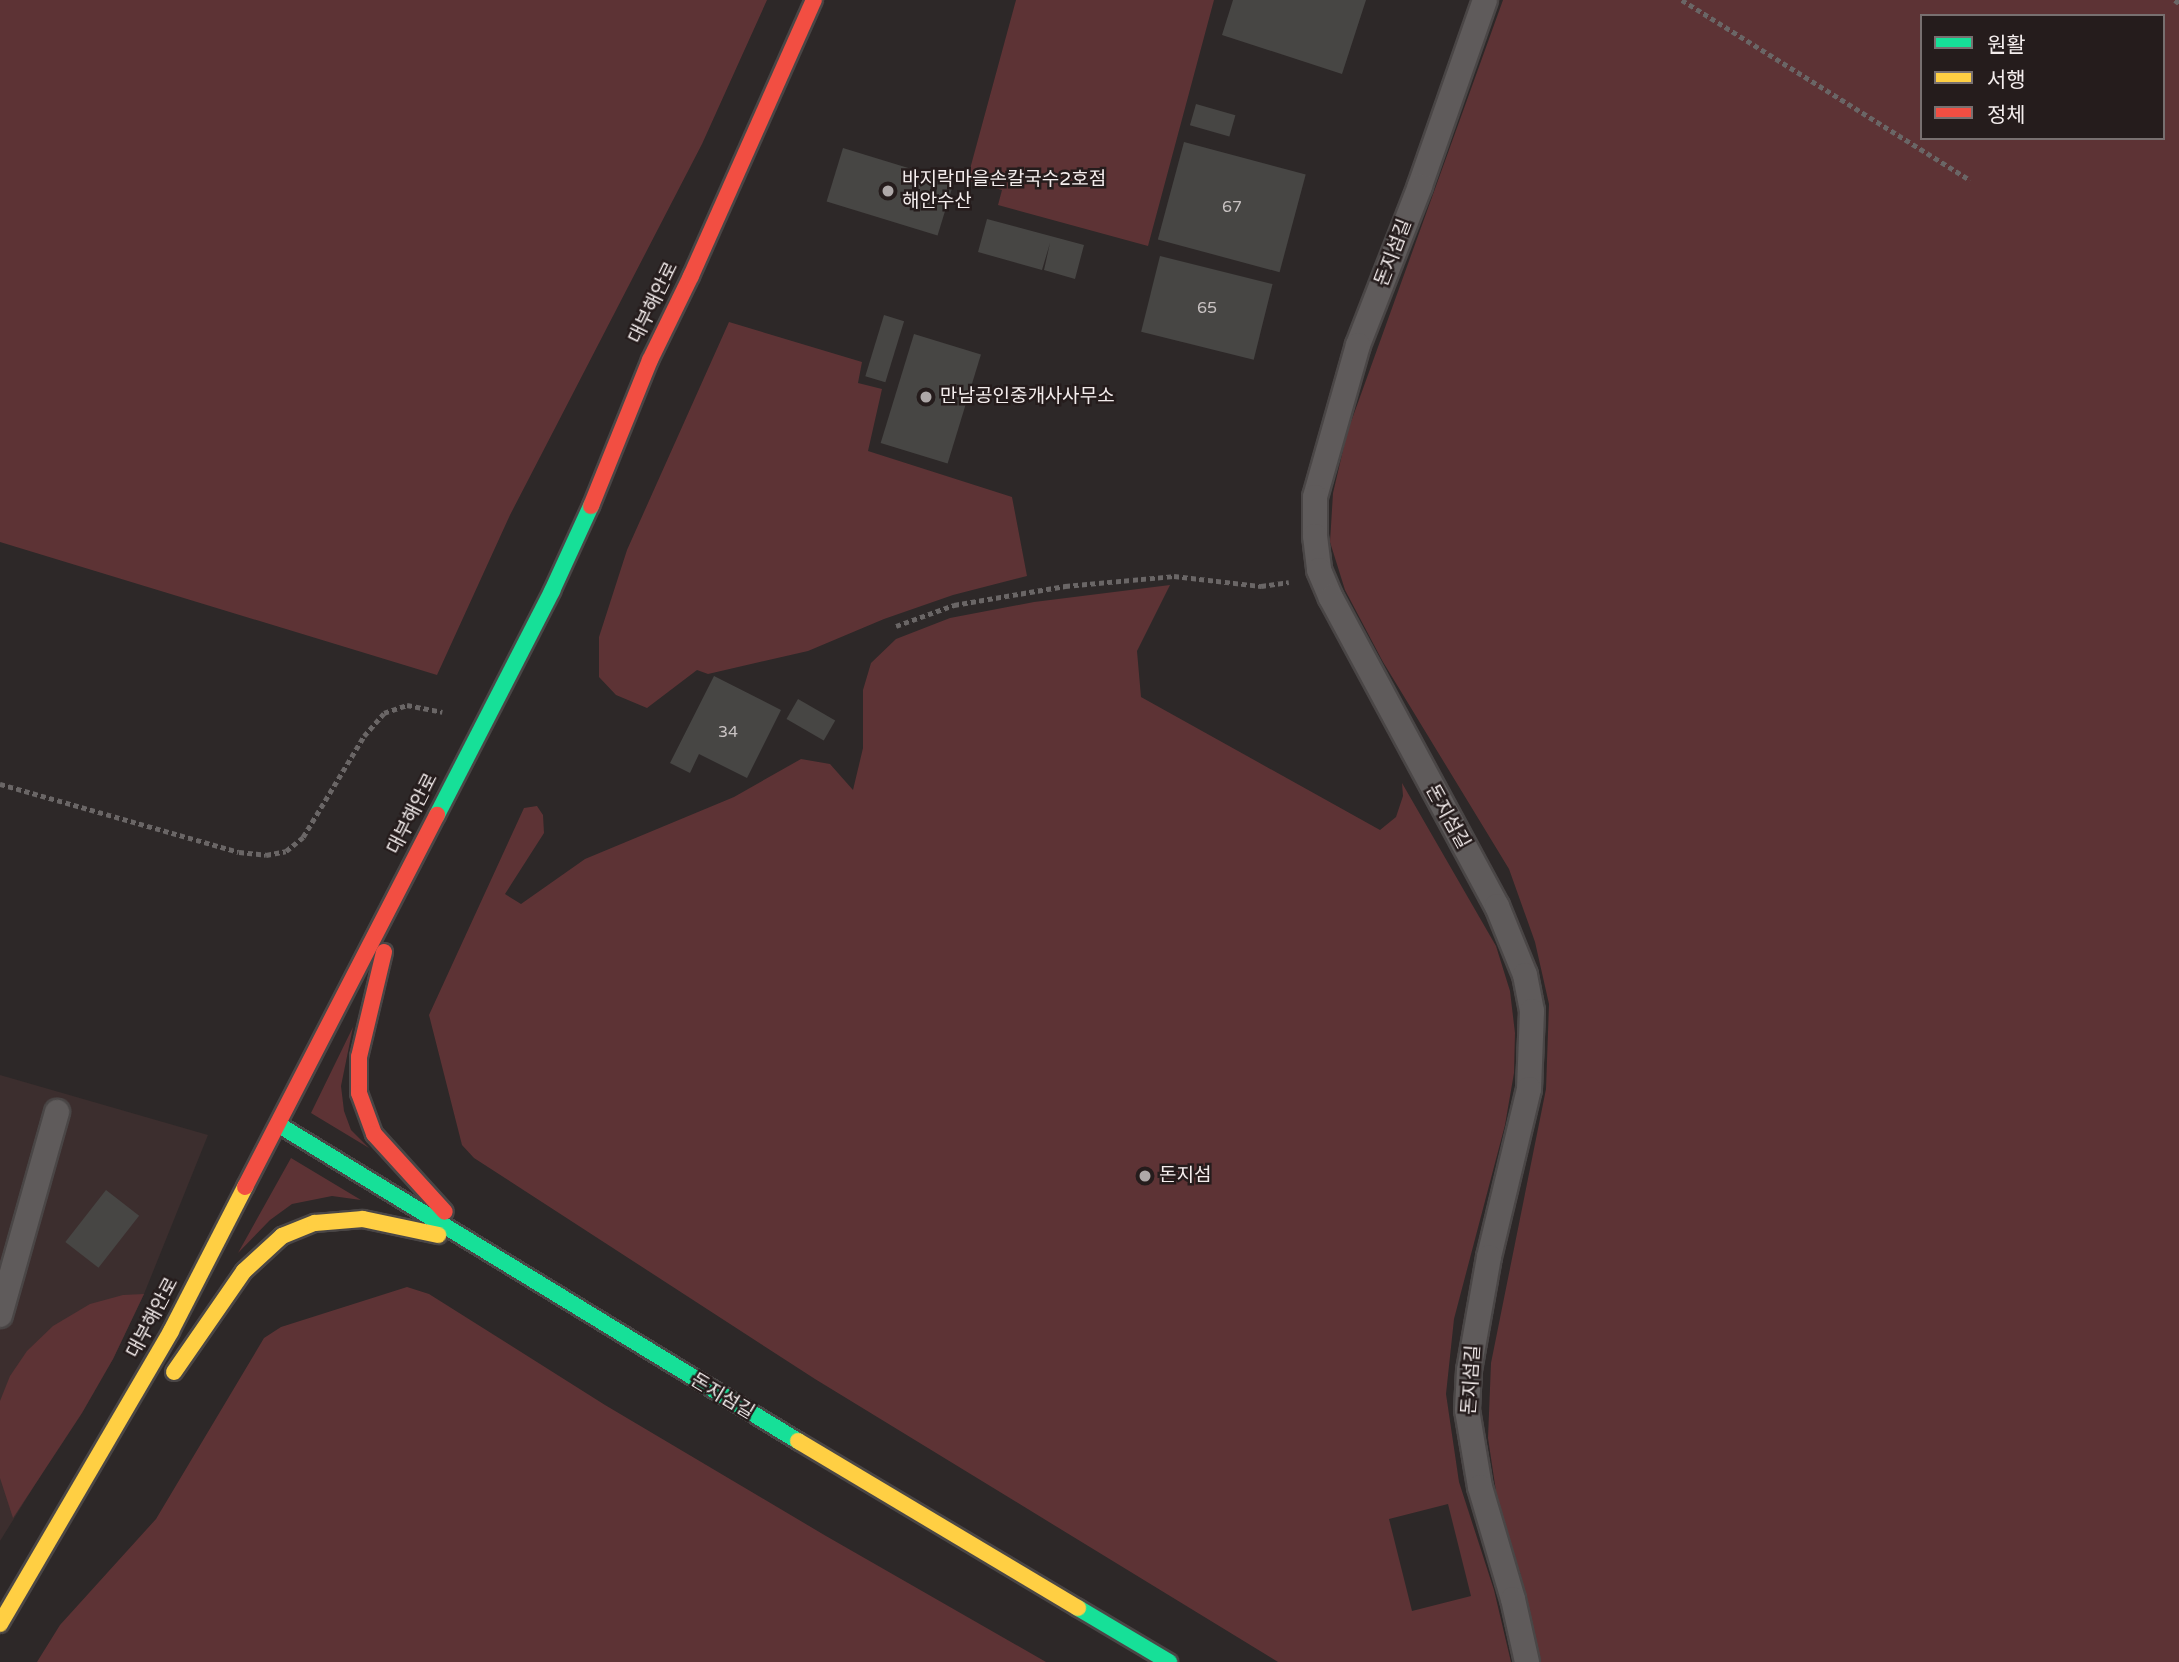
<!DOCTYPE html>
<html>
<head>
<meta charset="utf-8">
<style>
	body { margin:0 }
	#map { position:relative; width:2179px; height:1662px; overflow:hidden; background:#2d2828; font-family:"Varela Round","Noto Sans KR",sans-serif }
	div>[style] { position:absolute }
	[style*='--x'] { left:calc(var(--x)*1px); top:calc(var(--y)*1px); width:calc(var(--w)*1px); rotate:calc(var(--a)*1deg) }
	.built>* { inset:0; background:#3c2e2e }
	.green>* { inset:0; background:#5d3335 }
	.building>* { inset:0; background:#474644; transform-origin:0 0 }
	.path>* { height:4.5px; margin-top:-2.25px; transform-origin:0; background:repeating-linear-gradient(90deg,#6a6666 0 5px,transparent 0 8.5px) }
	.roads { filter:drop-shadow(2px 0 #4a4646) drop-shadow(-2px 0 #4a4646) drop-shadow(0 2px #4a4646) drop-shadow(0 -2px #4a4646) }
	.lane>* { height:24px; margin:-12px; padding:0 12px; transform-origin:12px; border-radius:12px; background:#5f5b5b }
	.fast>* { height:16px; margin:-8px; padding:0 8px; transform-origin:8px; border-radius:8px; background:#16e098 }
	.slow>* { height:16px; margin:-8px; padding:0 8px; transform-origin:8px; border-radius:8px; background:#ffcf43 }
	.jam>* { height:16px; margin:-8px; padding:0 8px; transform-origin:8px; border-radius:8px; background:#f24e42 }
	.dots>* { width:19px; height:19px; translate:-50% -50%; box-sizing:border-box; border:4px solid #251c1c; border-radius:50% }
	span { translate:-50% -50%; white-space:nowrap; text-align:center; line-height:1.15; -webkit-text-stroke:5px #251c1c; paint-order:stroke }
	.number-label { font-size:16px; color:#c9c3c3 }
	.number-label span { -webkit-text-stroke-width:0 }
	.poi-label { font-size:19px; color:#f4eded }
	.left { translate:0 -50%; text-align:left }
	.street-label { font-size:19px; color:#f4eded }
	.legend { position:absolute; left:1920px; top:14px; width:245px; height:126px; box-sizing:border-box; background:#251c1c; border:2px solid #787070; margin:0; padding:9px 12px; list-style:none; font-size:21px; color:#f4eded }
	.legend li { display:flex; align-items:center; gap:14px; height:35px }
	.legend b { width:35px; border:2px solid #787070 }
</style>
</head>
<body>
<div id="map">
	<div class="built">
		<div style="clip-path:polygon(0 1075px,208px 1135px,144px 1294px,113px 1359px,0 1541px)"></div>
	</div>
	<div class="green">
		<div style="clip-path:polygon(0 0,767px 0,702px 144px,510px 515px,437px 675px,0 542px)"></div>
		<div style="clip-path:polygon(1016px 0,1214px 0,1148px 246px,998px 205px,1002px 190px,967px 180px)"></div>
		<div style="clip-path:polygon(evenodd,1503px 0,2179px 0,2179px 1662px,1539px 1662px,1521px 1576px,1497px 1498px,1488px 1438px,1491px 1363px,1546px 1089px,1549px 1004px,1535px 942px,1509px 869px,1383px 662px,1345px 590px,1330px 542px,1333px 493px,1347px 433px,1503px 0,1922px 16px,2163px 16px,2163px 138px,1922px 138px,1922px 16px)"></div>
		<div style="clip-path:polygon(729px 322px,862px 362px,858px 383px,882px 389px,868px 451px,1012px 497px,1027px 576px,953px 595px,884px 619px,808px 651px,708px 674px,697px 670px,647px 708px,616px 695px,599px 677px,599px 637px,627px 550px)"></div>
		<div style="clip-path:polygon(evenodd,1170px 585px,1137px 651px,1141px 697px,1380px 830px,1396px 817px,1403px 796px,1402px 783px,1496px 946px,1510px 991px,1515px 1033px,1514px 1073px,1505px 1125px,1454px 1319px,1446px 1394px,1459px 1482px,1494px 1590px,1511px 1662px,1278px 1662px,815px 1379px,474px 1158px,462px 1145px,429px 1015px,524px 808px,537px 806px,543px 815px,544px 833px,505px 894px,521px 904px,585px 859px,734px 797px,801px 759px,830px 764px,853px 790px,863px 748px,863px 690px,871px 663px,896px 639px,950px 618px,1034px 602px,1170px 585px,1448px 1504px,1471px 1596px,1412px 1611px,1389px 1519px,1448px 1504px)"></div>
		<div style="clip-path:polygon(353px 1027px,341px 1086px,344px 1111px,351px 1130px,369px 1148px,311px 1113px)"></div>
		<div style="clip-path:polygon(291px 1158px,361px 1200px,332px 1196px,292px 1204px,270px 1220px,238px 1253px)"></div>
		<div style="clip-path:polygon(407px 1287px,429px 1294px,605px 1405px,826px 1536px,1046px 1662px,37px 1662px,60px 1625px,156px 1519px,264px 1338px,281px 1327px)"></div>
		<div style="clip-path:polygon(144px 1294px,113px 1359px,82px 1413px,13px 1518px,0 1478px,0 1401px,10px 1376px,27px 1351px,53px 1326px,90px 1304px,123px 1295px)"></div>
	</div>
	<div class="building">
		<div style="clip-path:polygon(1233px 0,1366px 0,1342px 74px,1222px 35px)"></div>
		<div style="left:1196px;top:104px;width:41px;height:22px;rotate:16deg"></div>
		<div style="left:1184px;top:142px;width:126px;height:101px;rotate:15deg"></div>
		<div style="left:843px;top:148px;width:116px;height:56px;rotate:17deg"></div>
		<div style="clip-path:polygon(987px 219px,1084px 245px,1075px 279px,1044px 270px,1050px 243px,1042px 270px,978px 252px)"></div>
		<div style="left:1160px;top:256px;width:116px;height:78px;rotate:14deg"></div>
		<div style="left:884px;top:315px;width:21px;height:64px;rotate:17deg"></div>
		<div style="left:914px;top:334px;width:70px;height:114px;rotate:17deg"></div>
		<div style="clip-path:polygon(714px 676px,781px 710px,747px 778px,699px 754px,690px 773px,670px 763px)"></div>
		<div style="left:798px;top:699px;width:43px;height:23px;rotate:30deg"></div>
		<div style="left:106px;top:1190px;width:42px;height:66px;rotate:38deg"></div>
	</div>
	<div class="path">
		<div style="--x:1682;--y:0;--w:340;--a:32"></div>
		<div style="--x:2175;--y:0;--w:5;--a:37"></div>
		<div style="--x:896;--y:626;--w:62;--a:-19.9"></div>
		<div style="--x:954;--y:605;--w:113;--a:-9.7"></div>
		<div style="--x:1065;--y:586;--w:109;--a:-5.2"></div>
		<div style="--x:1174;--y:576;--w:88;--a:6.6"></div>
		<div style="--x:1261;--y:586;--w:28;--a:-8"></div>
		<div style="--x:0;--y:784;--w:248;--a:15.9"></div>
		<div style="--x:239;--y:852;--w:27;--a:6"></div>
		<div style="--x:266;--y:855;--w:20;--a:-11"></div>
		<div style="--x:286;--y:851;--w:22;--a:-39"></div>
		<div style="--x:303;--y:837;--w:118;--a:-58.9"></div>
		<div style="--x:364;--y:736;--w:30;--a:-49"></div>
		<div style="--x:384;--y:713;--w:24;--a:-19"></div>
		<div style="--x:407;--y:705;--w:36;--a:11"></div>
	</div>
	<div class="roads">
		<div class="lane">
			<div style="--x:1485;--y:0;--w:197;--a:109.3"></div>
			<div style="--x:1420;--y:186;--w:171;--a:111.3"></div>
			<div style="--x:1358;--y:345;--w:158;--a:105.8"></div>
			<div style="--x:1315;--y:497;--w:39;--a:90"></div>
			<div style="--x:1315;--y:536;--w:34;--a:83"></div>
			<div style="--x:1319;--y:570;--w:30;--a:67"></div>
			<div style="--x:1331;--y:598;--w:350;--a:61.7"></div>
			<div style="--x:1497;--y:906;--w:74;--a:67.9"></div>
			<div style="--x:1525;--y:975;--w:37;--a:79"></div>
			<div style="--x:1532;--y:1011;--w:78;--a:92.2"></div>
			<div style="--x:1529;--y:1089;--w:173;--a:103.4"></div>
			<div style="--x:1489;--y:1257;--w:115;--a:100"></div>
			<div style="--x:1469;--y:1370;--w:40;--a:92.9"></div>
			<div style="--x:1467;--y:1410;--w:78;--a:80.4"></div>
			<div style="--x:1480;--y:1487;--w:117;--a:73.6"></div>
			<div style="--x:1513;--y:1599;--w:65;--a:77.5"></div>
			<div style="--x:0;--y:1315;--w:211;--a:-74.3"></div>
		</div>
		<div class="fast">
			<div style="--x:437;--y:815;--w:252;--a:-62.8"></div>
			<div style="--x:552;--y:591;--w:94;--a:-65.4"></div>
			<div style="--x:279;--y:1125;--w:608;--a:31.34"></div>
			<div style="--x:1078;--y:1608;--w:106;--a:30.7"></div>
		</div>
		<div class="slow">
			<div style="--x:174;--y:1372;--w:123;--a:-55.3"></div>
			<div style="--x:244;--y:1271;--w:52;--a:-42.6"></div>
			<div style="--x:282;--y:1236;--w:35;--a:-22"></div>
			<div style="--x:315;--y:1223;--w:48;--a:-4.8"></div>
			<div style="--x:363;--y:1219;--w:77;--a:12"></div>
			<div style="--x:798;--y:1441;--w:326;--a:30.8"></div>
			<div style="--x:0;--y:1624;--w:339;--a:-59.7"></div>
			<div style="--x:171;--y:1331;--w:162;--a:-62.8"></div>
		</div>
		<div class="jam">
			<div style="--x:591;--y:506;--w:157;--a:-68"></div>
			<div style="--x:650;--y:360;--w:93;--a:-64"></div>
			<div style="--x:691;--y:276;--w:302;--a:-66"></div>
			<div style="--x:384;--y:952;--w:108;--a:103.4"></div>
			<div style="--x:359;--y:1057;--w:36;--a:90"></div>
			<div style="--x:359;--y:1093;--w:44;--a:69.9"></div>
			<div style="--x:374;--y:1134;--w:105;--a:47.7"></div>
			<div style="--x:245;--y:1187;--w:419;--a:-62.7"></div>
		</div>
	</div>
	<div class="dots">
		<div style="left:888px;top:191px;background:#aea8a8"></div>
		<div style="left:926px;top:397px;background:#aea8a8"></div>
		<div style="left:1145px;top:1176px;background:#aea8a8"></div>
	</div>
	<div class="number-label">
		<span style="left:1232px;top:207px">67</span>
		<span style="left:1207px;top:308px">65</span>
		<span style="left:728px;top:732px">34</span>
	</div>
	<div class="poi-label">
		<span class="left" style="left:902px;top:191px">바지락마을손칼국수2호점<br>해안수산</span>
		<span class="left" style="left:940px;top:397px">만남공인중개사사무소</span>
		<span class="left" style="left:1159px;top:1176px">돈지섬</span>
	</div>
	<div class="street-label">
		<span style="left:1394px;top:253px;rotate:-69deg">돈지섬길</span>
		<span style="left:654px;top:303px;rotate:-64deg">대부해안로</span>
		<span style="left:413px;top:814px;rotate:-63deg">대부해안로</span>
		<span style="left:1447px;top:817px;rotate:61deg">돈지섬길</span>
		<span style="left:153px;top:1318px;rotate:-62deg">대부해안로</span>
		<span style="left:1472px;top:1380px;rotate:-86deg">돈지섬길</span>
		<span style="left:722px;top:1397px;rotate:31deg">돈지섬길</span>
	</div>
	<ul class="legend">
	<li><b style="height:9px;background:#16e098"></b>원활</li>
	<li><b style="height:9px;background:#ffcf43"></b>서행</li>
	<li><b style="height:9px;background:#f24e42"></b>정체</li>
	</ul>
</div>
</body>
</html>
